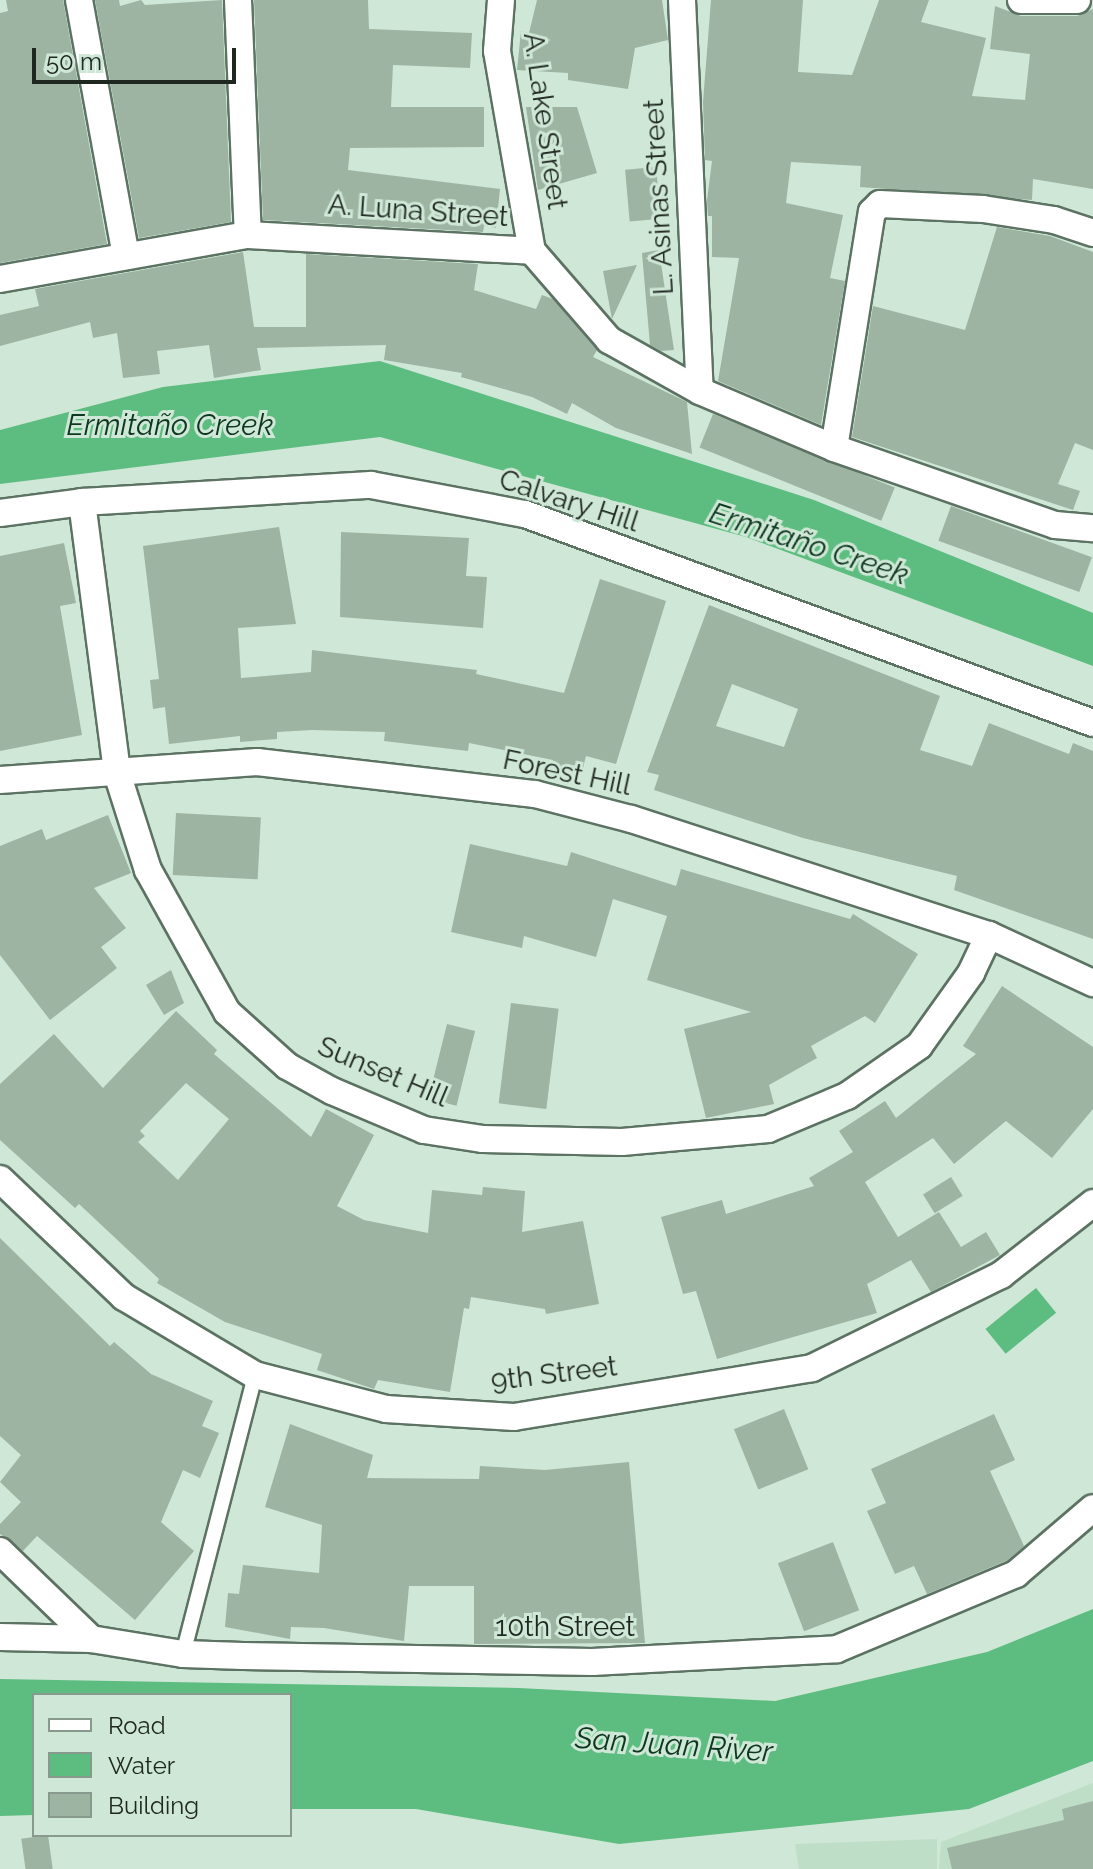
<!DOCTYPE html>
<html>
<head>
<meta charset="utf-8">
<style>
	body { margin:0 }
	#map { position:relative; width:1093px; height:1869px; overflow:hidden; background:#cfe7d6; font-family:Raleway,sans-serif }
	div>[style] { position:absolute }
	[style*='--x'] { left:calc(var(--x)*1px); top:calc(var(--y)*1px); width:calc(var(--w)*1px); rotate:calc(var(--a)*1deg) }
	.built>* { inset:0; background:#bfdec7 }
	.water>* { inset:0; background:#5dbd80; transform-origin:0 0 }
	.building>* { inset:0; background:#9db4a3; transform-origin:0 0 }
	.roads { filter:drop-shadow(2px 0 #5c7263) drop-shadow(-2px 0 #5c7263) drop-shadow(0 2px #5c7263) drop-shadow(0 -2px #5c7263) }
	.service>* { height:14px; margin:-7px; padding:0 7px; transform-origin:7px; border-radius:7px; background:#fff }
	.minor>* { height:26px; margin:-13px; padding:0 13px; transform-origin:13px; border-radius:13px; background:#fff }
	span { translate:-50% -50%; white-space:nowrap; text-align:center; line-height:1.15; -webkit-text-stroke:6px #cfe7d6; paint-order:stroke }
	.street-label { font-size:28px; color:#1e2720 }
	.water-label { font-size:30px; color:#0d371e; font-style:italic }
	.legend { position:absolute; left:32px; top:1693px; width:260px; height:144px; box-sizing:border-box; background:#cfe7d6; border:2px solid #889a8d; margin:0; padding:10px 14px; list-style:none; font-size:24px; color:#1e2720 }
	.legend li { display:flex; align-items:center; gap:16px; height:40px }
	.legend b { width:40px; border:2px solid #889a8d }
	.scale { position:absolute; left:32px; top:48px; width:204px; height:36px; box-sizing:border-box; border:4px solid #1e2720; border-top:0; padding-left:10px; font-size:24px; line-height:28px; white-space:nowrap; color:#1e2720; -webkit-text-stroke:6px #cfe7d6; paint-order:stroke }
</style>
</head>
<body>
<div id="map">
	<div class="built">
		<div style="clip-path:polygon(1093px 1783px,1093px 1869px,939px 1869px,941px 1842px)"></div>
		<div style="clip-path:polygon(937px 1839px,937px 1869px,799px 1869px,795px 1844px)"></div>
	</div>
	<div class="water">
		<div style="clip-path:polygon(380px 361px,814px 500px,1093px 613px,1093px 666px,746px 537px,380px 437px,0 484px,0 430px,163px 387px)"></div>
		<div style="left:1036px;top:1288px;width:32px;height:65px;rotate:51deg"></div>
		<div style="clip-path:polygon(1093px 1609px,1093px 1761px,969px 1809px,619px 1844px,416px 1809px,290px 1809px,290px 1695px,34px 1695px,34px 1815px,0 1816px,0 1679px,519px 1688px,775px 1701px,987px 1652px)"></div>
	</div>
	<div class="building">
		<div style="clip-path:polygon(6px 0,63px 0,107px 244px,0 263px,0 13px,8px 11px)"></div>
		<div style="clip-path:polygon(95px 0,119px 0,120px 6px,141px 0,145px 5px,222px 0,231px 222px,139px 238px)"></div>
		<div style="clip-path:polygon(254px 0,368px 0,369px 29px,472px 33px,470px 68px,393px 65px,391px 107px,484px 107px,484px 147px,350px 148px,348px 170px,500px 189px,496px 228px,484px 226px,483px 232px,263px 220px)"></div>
		<div style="clip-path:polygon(537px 0,662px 0,668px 40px,635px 48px,628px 89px,568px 80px,568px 73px,517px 70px,521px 31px,529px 33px)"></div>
		<div style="clip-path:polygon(711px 0,803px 0,798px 72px,852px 75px,879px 0,929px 0,921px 22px,986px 38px,972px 96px,1025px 100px,1030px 54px,990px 49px,995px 6px,1021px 16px,1077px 16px,1093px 9px,1093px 189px,1033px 179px,1032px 200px,860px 187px,861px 166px,791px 162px,786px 203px,843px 215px,830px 278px,845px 281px,821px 425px,718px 381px,739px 258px,712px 257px,712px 216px,708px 216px,707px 200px,712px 161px,705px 160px,703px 102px)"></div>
		<div style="clip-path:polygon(526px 107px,577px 107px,597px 173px,538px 190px)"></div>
		<div style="left:656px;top:167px;width:52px;height:31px;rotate:85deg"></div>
		<div style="clip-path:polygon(997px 227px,1050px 236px,1093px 252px,1093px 450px,1075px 443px,1058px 484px,1080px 491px,1073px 510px,852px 437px,873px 306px,965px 330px)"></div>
		<div style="clip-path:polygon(659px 250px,674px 350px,661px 351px,650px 345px,642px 253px)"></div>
		<div style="clip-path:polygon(243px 252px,254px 327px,306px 327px,306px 254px,478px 264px,474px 290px,536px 309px,542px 295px,553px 299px,597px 350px,593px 357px,687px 402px,692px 454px,616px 428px,572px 403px,567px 414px,532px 397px,461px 377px,462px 373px,384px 360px,386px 345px,257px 348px,261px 370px,214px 378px,209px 345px,157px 351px,160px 374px,123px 378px,117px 333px,93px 338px,90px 322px,0 346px,0 315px,39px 306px,35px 289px)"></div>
		<div style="clip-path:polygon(637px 265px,612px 319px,603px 271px)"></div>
		<div style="left:713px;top:414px;width:196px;height:36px;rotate:22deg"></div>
		<div style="left:951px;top:506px;width:150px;height:37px;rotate:20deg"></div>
		<div style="clip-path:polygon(279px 527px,296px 624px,238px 628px,241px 678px,311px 672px,312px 650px,477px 670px,476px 674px,564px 693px,600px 579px,666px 601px,616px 764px,586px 756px,582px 772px,552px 765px,553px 760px,469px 743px,468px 751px,384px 741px,385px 732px,312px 730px,277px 732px,277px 739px,240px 742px,240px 736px,169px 744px,165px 707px,153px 709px,150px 680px,159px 679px,143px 546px)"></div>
		<div style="clip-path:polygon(341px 532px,469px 538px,466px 576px,487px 577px,483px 628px,340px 617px)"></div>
		<div style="clip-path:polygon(64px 543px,76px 603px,60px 606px,82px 735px,0 751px,0 556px)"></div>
		<div style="clip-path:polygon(evenodd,709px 605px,940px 696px,920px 750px,972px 766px,989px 723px,1069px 754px,1073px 743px,1093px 751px,1093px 939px,954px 890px,957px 876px,803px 838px,654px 790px,659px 775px,647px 772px,709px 605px,732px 684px,798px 709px,784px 747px,716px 726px,732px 684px)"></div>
		<div style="left:176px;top:813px;width:85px;height:62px;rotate:3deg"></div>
		<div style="clip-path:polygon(108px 815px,131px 873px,94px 888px,126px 928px,101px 947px,117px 968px,50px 1020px,0 955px,0 846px,42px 829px,46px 840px)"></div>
		<div style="clip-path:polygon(470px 844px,567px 866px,571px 852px,676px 886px,681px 869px,850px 919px,853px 914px,918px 954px,875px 1023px,865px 1016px,811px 1046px,817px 1058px,769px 1085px,774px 1104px,706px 1118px,684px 1029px,751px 1012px,647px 980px,667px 916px,613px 899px,596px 957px,524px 936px,522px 948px,451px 932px)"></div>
		<div style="clip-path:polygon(171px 970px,184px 1003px,164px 1015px,146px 985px)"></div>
		<div style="clip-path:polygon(1002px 986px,1093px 1047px,1093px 1109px,1052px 1158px,1006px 1121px,954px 1164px,933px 1138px,865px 1182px,898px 1237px,939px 1212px,961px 1247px,986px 1232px,1000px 1255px,931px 1292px,911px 1260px,867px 1284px,877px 1313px,717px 1359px,696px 1291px,683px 1294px,661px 1217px,722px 1200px,726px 1214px,814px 1186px,809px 1178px,853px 1152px,839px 1131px,885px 1101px,896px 1118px,976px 1054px,963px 1046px)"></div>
		<div style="left:511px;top:1003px;width:48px;height:101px;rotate:7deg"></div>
		<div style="clip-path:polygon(evenodd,176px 1011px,217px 1050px,214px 1054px,311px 1137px,326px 1109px,374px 1135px,337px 1206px,364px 1220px,428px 1233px,432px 1190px,482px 1195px,483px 1187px,525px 1191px,522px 1232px,583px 1221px,599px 1304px,546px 1314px,545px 1309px,471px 1297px,469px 1309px,464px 1308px,450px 1392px,378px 1380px,374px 1389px,317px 1370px,322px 1354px,225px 1322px,157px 1283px,159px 1279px,79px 1204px,75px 1208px,0 1140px,0 1084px,54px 1034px,103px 1088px,176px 1011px,186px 1083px,229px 1119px,178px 1180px,138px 1142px,145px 1136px,140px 1131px,186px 1083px)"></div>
		<div style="left:447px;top:1024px;width:29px;height:77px;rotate:14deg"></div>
		<div style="left:951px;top:1177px;width:22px;height:33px;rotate:58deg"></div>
		<div style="clip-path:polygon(0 1238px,110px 1346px,114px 1342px,151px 1374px,213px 1401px,202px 1426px,219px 1433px,200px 1478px,183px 1470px,161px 1522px,194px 1551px,135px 1620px,37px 1536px,23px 1551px,0 1534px,0 1524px,21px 1502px,0 1482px,21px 1455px,0 1436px)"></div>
		<div style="left:784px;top:1409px;width:65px;height:54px;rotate:68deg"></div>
		<div style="clip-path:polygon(994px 1414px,1015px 1460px,990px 1471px,1024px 1546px,1008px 1560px,927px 1594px,914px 1566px,895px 1574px,867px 1511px,886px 1503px,871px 1469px)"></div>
		<div style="clip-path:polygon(290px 1424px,373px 1455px,367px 1478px,479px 1479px,480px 1466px,545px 1470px,629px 1462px,645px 1643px,474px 1644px,474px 1586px,409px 1586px,404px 1641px,324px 1628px,291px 1627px,290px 1639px,225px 1627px,228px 1593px,239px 1594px,243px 1565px,319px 1573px,322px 1525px,265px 1507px)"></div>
		<div style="left:833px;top:1542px;width:73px;height:59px;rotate:69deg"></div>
		<div style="clip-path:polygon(1093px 1801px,1093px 1869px,952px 1869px,947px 1848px,1064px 1820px,1062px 1809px)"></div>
		<div style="left:48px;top:1835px;width:34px;height:27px;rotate:82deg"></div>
	</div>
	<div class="roads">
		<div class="service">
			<div style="--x:183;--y:1654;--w:288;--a:-75.5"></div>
		</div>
		<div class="minor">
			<div style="--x:79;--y:0;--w:260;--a:79.6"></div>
			<div style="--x:238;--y:0;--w:235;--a:87.6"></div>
			<div style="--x:501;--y:0;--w:51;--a:94.5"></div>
			<div style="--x:497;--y:51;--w:203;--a:80.1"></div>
			<div style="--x:682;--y:0;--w:391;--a:87.4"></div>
			<div style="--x:1021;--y:0;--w:56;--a:0"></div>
			<div style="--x:0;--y:279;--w:252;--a:-10.1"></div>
			<div style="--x:248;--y:235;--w:284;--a:3.2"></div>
			<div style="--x:532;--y:251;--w:118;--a:49.1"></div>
			<div style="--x:609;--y:340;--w:104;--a:29.3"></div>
			<div style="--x:700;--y:391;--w:146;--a:23"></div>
			<div style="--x:834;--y:448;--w:234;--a:19.2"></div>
			<div style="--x:1055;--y:525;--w:38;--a:5"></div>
			<div style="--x:834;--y:448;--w:239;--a:-80.9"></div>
			<div style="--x:872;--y:212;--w:11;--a:-45"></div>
			<div style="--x:880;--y:204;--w:103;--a:2.8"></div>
			<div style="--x:983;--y:209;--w:72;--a:8.8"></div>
			<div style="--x:1054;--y:220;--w:41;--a:18.4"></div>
			<div style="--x:82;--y:502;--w:273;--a:82.6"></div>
			<div style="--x:117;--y:773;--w:102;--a:72.3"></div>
			<div style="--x:148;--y:870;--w:162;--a:60.9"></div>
			<div style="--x:227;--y:1012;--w:81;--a:42"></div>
			<div style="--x:287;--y:1066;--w:51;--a:29.1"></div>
			<div style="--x:332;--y:1091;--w:100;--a:23"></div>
			<div style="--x:424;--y:1130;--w:60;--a:8.7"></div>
			<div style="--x:483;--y:1139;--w:139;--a:1.2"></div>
			<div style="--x:622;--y:1142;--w:147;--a:-5.1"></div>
			<div style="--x:768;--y:1129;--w:86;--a:-22.7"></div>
			<div style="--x:847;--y:1096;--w:88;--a:-34.8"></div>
			<div style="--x:919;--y:1046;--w:90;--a:-54.5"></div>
			<div style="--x:971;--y:973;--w:42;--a:-64.7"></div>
			<div style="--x:0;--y:513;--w:83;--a:-7.6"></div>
			<div style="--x:82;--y:502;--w:289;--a:-3.4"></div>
			<div style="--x:371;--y:485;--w:157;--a:10.7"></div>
			<div style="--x:525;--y:514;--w:605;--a:20.2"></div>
			<div style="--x:0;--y:780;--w:258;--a:-4"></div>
			<div style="--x:257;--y:762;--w:280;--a:6.6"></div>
			<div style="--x:535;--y:794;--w:99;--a:14.6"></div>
			<div style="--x:631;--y:819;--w:376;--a:18"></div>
			<div style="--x:989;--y:935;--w:115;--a:24.8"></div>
			<div style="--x:0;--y:1179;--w:171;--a:43.6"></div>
			<div style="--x:124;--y:1297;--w:152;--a:30.8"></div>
			<div style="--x:255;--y:1375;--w:135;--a:14.5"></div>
			<div style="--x:386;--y:1409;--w:128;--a:3.6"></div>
			<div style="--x:514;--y:1417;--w:302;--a:-9.3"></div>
			<div style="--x:812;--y:1368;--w:211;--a:-26.2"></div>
			<div style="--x:1001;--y:1275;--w:117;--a:-38"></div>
			<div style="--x:0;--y:1551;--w:127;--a:44"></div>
			<div style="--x:0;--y:1637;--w:91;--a:1.3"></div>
			<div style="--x:91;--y:1639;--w:93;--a:9.3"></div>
			<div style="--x:183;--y:1654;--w:60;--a:1.9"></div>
			<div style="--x:243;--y:1656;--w:349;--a:1"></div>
			<div style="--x:592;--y:1662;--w:245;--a:-3"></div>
			<div style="--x:837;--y:1649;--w:194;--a:-22.7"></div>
			<div style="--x:1016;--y:1574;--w:101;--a:-40.6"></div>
		</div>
	</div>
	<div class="street-label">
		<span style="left:545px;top:121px;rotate:82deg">A. Lake Street</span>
		<span style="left:659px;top:197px;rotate:-93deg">L. Asinas Street</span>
		<span style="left:418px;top:211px;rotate:4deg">A. Luna Street</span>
		<span style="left:569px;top:501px;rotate:18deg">Calvary Hill</span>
		<span style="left:567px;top:773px;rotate:12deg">Forest Hill</span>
		<span style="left:383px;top:1072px;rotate:23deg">Sunset Hill</span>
		<span style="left:554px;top:1374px;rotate:-7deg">9th Street</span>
		<span style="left:565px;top:1627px">10th Street</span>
	</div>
	<div class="water-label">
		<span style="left:170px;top:425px">Ermitaño Creek</span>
		<span style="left:809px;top:544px;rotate:18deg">Ermitaño Creek</span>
		<span style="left:674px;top:1745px;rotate:4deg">San Juan River</span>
	</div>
	<ul class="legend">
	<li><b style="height:10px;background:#fff"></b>Road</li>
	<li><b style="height:22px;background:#5dbd80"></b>Water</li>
	<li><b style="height:22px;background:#9db4a3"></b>Building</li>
	</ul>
	<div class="scale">50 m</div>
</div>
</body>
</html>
